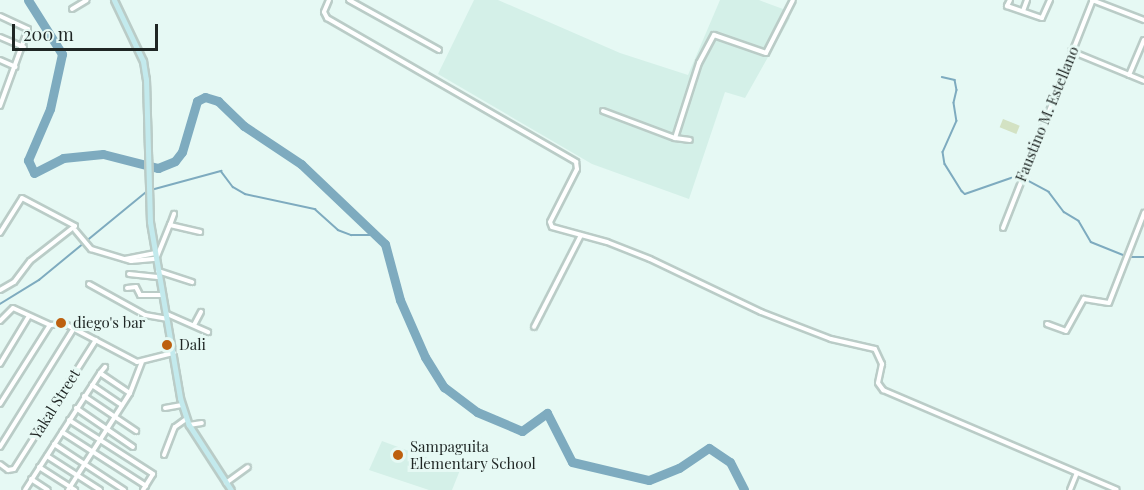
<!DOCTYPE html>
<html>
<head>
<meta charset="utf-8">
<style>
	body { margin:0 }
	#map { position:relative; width:1144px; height:490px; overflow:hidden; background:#e6f9f4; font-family:"Playfair Display",serif }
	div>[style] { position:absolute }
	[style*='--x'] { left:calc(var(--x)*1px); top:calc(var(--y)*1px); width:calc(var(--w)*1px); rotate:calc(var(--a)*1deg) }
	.built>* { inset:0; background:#d4f0e8 }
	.green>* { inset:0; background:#d3e2c3; transform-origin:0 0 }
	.stream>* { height:1.5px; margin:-0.75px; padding:0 0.75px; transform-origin:0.75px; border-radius:0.75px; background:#7eabbf }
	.river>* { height:9px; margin:-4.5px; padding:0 4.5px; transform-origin:4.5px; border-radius:4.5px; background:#7eabbf }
	.roads { filter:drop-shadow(2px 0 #baccc7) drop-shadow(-2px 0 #baccc7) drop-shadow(0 2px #baccc7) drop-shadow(0 -2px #baccc7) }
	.street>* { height:4px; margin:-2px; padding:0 2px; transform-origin:2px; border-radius:2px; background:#fff }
	.secondary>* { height:5px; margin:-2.5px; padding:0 2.5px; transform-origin:2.5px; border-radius:2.5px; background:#c3eaed }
	.dots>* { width:16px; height:16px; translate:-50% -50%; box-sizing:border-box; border:3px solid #e6f9f4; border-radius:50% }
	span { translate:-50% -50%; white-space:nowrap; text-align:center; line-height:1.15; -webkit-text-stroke:6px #e6f9f4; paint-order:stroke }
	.street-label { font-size:15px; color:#1f2624 }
	.poi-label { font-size:15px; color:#1f2624 }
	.left { translate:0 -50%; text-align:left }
	.scale { position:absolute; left:12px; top:24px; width:146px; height:27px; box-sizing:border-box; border:3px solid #1f2624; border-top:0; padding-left:8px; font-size:18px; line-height:21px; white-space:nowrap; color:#1f2624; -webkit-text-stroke:4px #e6f9f4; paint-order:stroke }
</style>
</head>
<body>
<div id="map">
	<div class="built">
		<div style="clip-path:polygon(474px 0,498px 0,620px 53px,688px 75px,720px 0,759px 0,783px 9px,790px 18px,745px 98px,725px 92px,689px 199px,592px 164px,438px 74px)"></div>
		<div style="clip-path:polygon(382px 441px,460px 470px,452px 490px,429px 490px,369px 470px)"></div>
	</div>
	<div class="green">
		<div style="left:1003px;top:119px;width:18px;height:9px;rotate:22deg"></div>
	</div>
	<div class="stream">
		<div style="--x:942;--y:77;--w:13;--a:13"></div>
		<div style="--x:955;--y:80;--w:10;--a:79"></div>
		<div style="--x:957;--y:90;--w:13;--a:103"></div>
		<div style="--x:954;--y:103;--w:18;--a:81"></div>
		<div style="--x:957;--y:121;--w:34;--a:114"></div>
		<div style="--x:943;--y:152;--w:12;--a:81"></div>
		<div style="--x:945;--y:164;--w:32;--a:58"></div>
		<div style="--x:962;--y:191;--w:4;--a:45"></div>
		<div style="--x:965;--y:194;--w:49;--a:-19.2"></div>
		<div style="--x:1011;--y:178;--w:14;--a:4"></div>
		<div style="--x:1025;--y:179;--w:27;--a:28"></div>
		<div style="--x:1049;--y:192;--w:25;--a:53"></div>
		<div style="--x:1064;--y:212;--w:17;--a:31"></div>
		<div style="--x:1079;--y:221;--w:24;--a:60"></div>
		<div style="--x:1091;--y:242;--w:35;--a:22"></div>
		<div style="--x:151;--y:190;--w:73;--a:-15.2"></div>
		<div style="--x:221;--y:171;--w:20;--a:53"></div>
		<div style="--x:233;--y:187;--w:14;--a:30"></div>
		<div style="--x:245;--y:194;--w:72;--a:12.1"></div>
		<div style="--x:315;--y:209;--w:31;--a:42"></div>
		<div style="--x:338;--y:230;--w:14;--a:21"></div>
		<div style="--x:351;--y:235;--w:25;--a:0"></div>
		<div style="--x:1129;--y:257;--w:15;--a:0"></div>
		<div style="--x:0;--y:304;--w:46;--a:-31.6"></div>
		<div style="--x:39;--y:280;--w:139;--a:-39.4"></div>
	</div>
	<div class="river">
		<div style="--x:28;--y:0;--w:64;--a:57.8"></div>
		<div style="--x:62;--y:54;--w:56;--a:102.3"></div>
		<div style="--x:50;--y:109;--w:56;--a:113.3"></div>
		<div style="--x:28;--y:160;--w:14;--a:65"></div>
		<div style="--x:34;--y:173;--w:33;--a:-27"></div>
		<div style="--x:63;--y:158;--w:40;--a:-5.7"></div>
		<div style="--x:103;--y:154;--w:57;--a:14.3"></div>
		<div style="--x:158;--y:168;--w:18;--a:-22"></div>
		<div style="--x:175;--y:161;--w:11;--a:-52"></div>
		<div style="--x:182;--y:152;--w:53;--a:-73.6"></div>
		<div style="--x:197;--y:101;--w:9;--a:-27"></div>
		<div style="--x:205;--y:97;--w:14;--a:17"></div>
		<div style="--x:218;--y:101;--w:36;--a:44"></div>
		<div style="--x:244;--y:126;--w:69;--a:33.7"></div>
		<div style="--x:301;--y:164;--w:116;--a:43.6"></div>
		<div style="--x:385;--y:244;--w:58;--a:75"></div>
		<div style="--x:400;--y:300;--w:62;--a:66.3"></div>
		<div style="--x:425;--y:357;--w:36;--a:58"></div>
		<div style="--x:444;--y:387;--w:41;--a:37.1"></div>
		<div style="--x:477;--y:412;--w:49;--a:22.9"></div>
		<div style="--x:522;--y:431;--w:31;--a:-36"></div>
		<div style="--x:547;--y:413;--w:55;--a:63"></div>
		<div style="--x:572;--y:462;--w:79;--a:13.2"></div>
		<div style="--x:649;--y:480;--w:32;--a:-22"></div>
		<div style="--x:679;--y:468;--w:36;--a:-34"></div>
		<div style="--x:709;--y:448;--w:25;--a:34"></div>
		<div style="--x:730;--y:462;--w:31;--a:63"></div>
	</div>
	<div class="roads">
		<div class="street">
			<div style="--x:329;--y:0;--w:13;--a:113"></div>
			<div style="--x:324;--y:12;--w:7;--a:63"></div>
			<div style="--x:327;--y:18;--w:288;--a:30"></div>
			<div style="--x:576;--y:162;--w:7;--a:82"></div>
			<div style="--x:577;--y:169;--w:59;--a:117"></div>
			<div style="--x:550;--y:222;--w:5;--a:68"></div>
			<div style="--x:552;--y:227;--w:57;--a:15.3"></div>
			<div style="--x:607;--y:242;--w:46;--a:21.6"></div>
			<div style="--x:650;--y:259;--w:123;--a:25.5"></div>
			<div style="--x:761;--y:312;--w:75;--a:21.1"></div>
			<div style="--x:831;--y:339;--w:45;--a:12.8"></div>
			<div style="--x:875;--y:349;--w:17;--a:65"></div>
			<div style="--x:882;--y:364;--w:19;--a:102"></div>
			<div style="--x:878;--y:383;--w:9;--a:54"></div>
			<div style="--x:883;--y:390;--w:254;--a:23.1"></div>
			<div style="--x:349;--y:0;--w:103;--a:29.1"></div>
			<div style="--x:1010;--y:0;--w:7;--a:117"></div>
			<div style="--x:1007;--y:6;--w:37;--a:19"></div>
			<div style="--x:1042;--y:18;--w:20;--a:-66"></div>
			<div style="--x:1092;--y:0;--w:56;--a:21"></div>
			<div style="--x:72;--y:9;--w:17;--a:-31"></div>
			<div style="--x:1023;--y:11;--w:12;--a:-70"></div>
			<div style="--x:0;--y:16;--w:31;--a:25"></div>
			<div style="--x:28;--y:29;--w:82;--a:110"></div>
			<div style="--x:0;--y:37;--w:26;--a:23"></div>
			<div style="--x:1071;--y:51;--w:79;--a:22.3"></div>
			<div style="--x:0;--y:60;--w:17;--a:24"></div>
			<div style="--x:1129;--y:75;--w:38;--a:-67"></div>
			<div style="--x:603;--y:111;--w:77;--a:20.6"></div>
			<div style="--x:675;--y:138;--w:79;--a:-72.3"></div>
			<div style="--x:699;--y:63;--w:32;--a:-62"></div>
			<div style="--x:714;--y:35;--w:55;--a:19.1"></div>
			<div style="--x:766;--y:53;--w:59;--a:-63"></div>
			<div style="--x:675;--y:138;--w:15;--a:8"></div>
			<div style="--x:170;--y:225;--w:12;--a:-70"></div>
			<div style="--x:1003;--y:228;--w:245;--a:-68.5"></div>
			<div style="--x:75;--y:230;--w:25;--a:50"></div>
			<div style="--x:91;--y:249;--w:42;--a:16.7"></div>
			<div style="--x:131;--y:261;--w:25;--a:-5"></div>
			<div style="--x:156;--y:259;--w:37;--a:-68"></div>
			<div style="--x:170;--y:225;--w:31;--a:13"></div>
			<div style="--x:0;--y:233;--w:41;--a:-57.8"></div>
			<div style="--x:22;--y:198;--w:60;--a:27.8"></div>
			<div style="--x:75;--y:226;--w:57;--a:142.1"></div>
			<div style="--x:30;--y:261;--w:26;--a:127"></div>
			<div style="--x:14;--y:282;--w:16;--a:150"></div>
			<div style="--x:125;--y:259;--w:31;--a:-11"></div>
			<div style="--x:158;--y:271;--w:36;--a:18"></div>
			<div style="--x:129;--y:274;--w:31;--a:6"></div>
			<div style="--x:89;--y:284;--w:64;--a:29"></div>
			<div style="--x:145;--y:315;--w:22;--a:10"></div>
			<div style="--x:127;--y:288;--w:9;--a:-6"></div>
			<div style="--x:136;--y:287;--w:9;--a:63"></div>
			<div style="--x:140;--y:295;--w:23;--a:0"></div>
			<div style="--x:167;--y:314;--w:45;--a:23.7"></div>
			<div style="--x:0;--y:321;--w:18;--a:-45"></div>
			<div style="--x:13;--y:308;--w:41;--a:24.7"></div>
			<div style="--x:50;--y:325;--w:15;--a:-4"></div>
			<div style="--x:65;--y:324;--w:81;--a:27.8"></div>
			<div style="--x:137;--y:362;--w:38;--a:-14"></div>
			<div style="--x:1047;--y:324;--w:20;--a:20"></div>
			<div style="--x:1066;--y:331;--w:37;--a:-61"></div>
			<div style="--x:1084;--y:299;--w:25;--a:9"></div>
			<div style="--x:1109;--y:303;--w:97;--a:-68.7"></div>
			<div style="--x:194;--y:325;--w:15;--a:-62"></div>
			<div style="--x:534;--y:327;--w:103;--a:-62.9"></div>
			<div style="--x:0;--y:364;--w:56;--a:-58.9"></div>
			<div style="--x:100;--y:373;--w:8;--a:-50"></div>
			<div style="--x:92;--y:385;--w:36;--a:34"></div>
			<div style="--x:84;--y:396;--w:63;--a:33.9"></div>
			<div style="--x:0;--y:404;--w:93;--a:-57.7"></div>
			<div style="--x:76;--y:408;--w:69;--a:34.4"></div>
			<div style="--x:165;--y:408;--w:17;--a:-10"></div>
			<div style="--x:69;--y:420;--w:100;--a:32.7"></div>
			<div style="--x:153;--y:474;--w:19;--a:122"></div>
			<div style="--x:189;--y:425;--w:13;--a:-9"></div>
			<div style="--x:62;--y:432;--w:100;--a:32.7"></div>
			<div style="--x:54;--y:444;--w:84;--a:33.3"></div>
			<div style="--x:0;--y:447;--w:140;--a:-58.1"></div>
			<div style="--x:164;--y:455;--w:30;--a:-69"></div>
			<div style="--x:175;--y:427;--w:14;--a:-36"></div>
			<div style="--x:47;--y:456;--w:63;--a:32.7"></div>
			<div style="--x:0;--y:464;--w:10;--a:37"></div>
			<div style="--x:8;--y:470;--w:6;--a:-9"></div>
			<div style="--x:14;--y:469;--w:153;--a:-57.6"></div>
			<div style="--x:39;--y:467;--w:43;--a:32.6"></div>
			<div style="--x:31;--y:479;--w:20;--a:33"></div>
			<div style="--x:226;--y:483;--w:27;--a:-36"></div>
			<div style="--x:25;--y:490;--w:139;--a:-57.3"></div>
			<div style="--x:100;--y:373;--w:36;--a:34"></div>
			<div style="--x:68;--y:490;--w:115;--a:-57.4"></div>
			<div style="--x:130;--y:393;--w:33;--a:-69"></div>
			<div style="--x:1070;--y:490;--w:18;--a:-68"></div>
		</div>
		<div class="secondary">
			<div style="--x:114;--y:0;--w:68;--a:64.6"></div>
			<div style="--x:143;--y:61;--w:18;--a:81"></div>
			<div style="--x:146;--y:79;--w:143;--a:88.4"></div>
			<div style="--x:150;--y:222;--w:179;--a:80.3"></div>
			<div style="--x:180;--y:398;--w:28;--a:72"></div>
			<div style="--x:189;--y:425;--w:77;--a:57.1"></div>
		</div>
	</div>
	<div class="dots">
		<div style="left:61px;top:323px;background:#bd600f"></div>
		<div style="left:167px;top:345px;background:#bd600f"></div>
		<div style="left:398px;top:455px;background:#bd600f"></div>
	</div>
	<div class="street-label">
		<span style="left:1047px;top:114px;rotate:-68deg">Faustino M. Estellano</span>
		<span style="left:55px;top:404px;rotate:-58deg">Yakal Street</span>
	</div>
	<div class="poi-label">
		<span class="left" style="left:73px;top:323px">diego's bar</span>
		<span class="left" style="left:179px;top:345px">Dali</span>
		<span class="left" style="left:410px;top:455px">Sampaguita<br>Elementary School</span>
	</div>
	<div class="scale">200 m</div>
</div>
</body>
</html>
